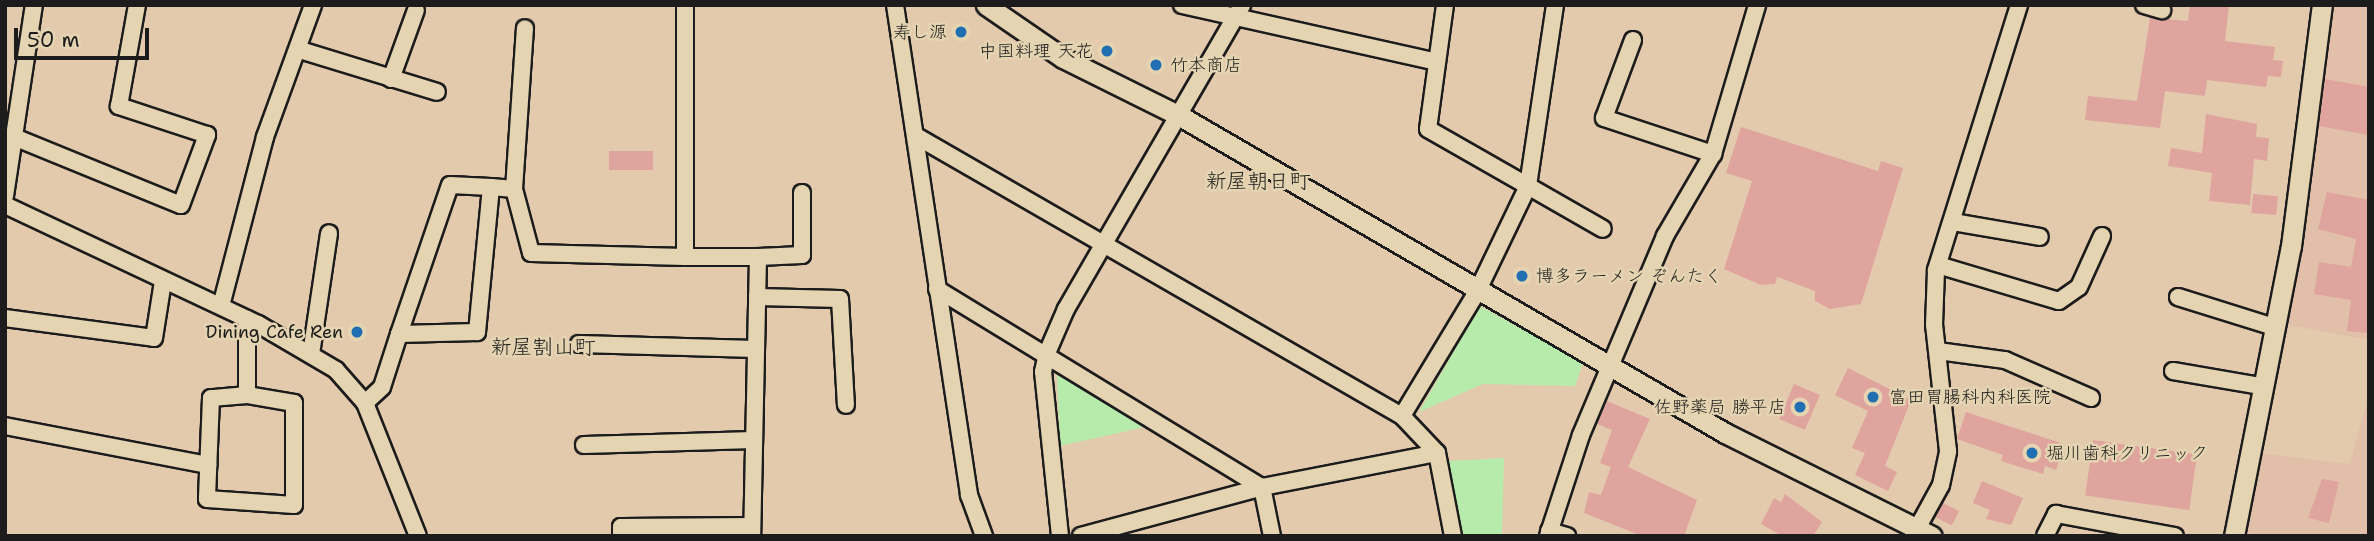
<!DOCTYPE html>
<html>
<head>
<meta charset="utf-8">
<style>
	body { margin:0 }
	#map { position:relative; width:2374px; height:541px; overflow:hidden; background:#e4caad; font-family:"Shantell Sans","Klee One",sans-serif }
	div>[style] { position:absolute }
	[style*='--x'] { left:calc(var(--x)*1px); top:calc(var(--y)*1px); width:calc(var(--w)*1px); rotate:calc(var(--a)*1deg) }
	.built>* { inset:0; background:#e2bfa8 }
	.green>* { inset:0; background:#b6ebac }
	.building>* { inset:0; background:#dea49d; transform-origin:0 0 }
	.roads { filter:drop-shadow(2px 0 #1c1c1c) drop-shadow(-2px 0 #1c1c1c) drop-shadow(0 2px #1c1c1c) drop-shadow(0 -2px #1c1c1c) }
	.minor>* { height:16px; margin:-8px; padding:0 8px; transform-origin:8px; border-radius:8px; background:#e5d4b1 }
	.tertiary>* { height:19px; margin:-9.5px; padding:0 9.5px; transform-origin:9.5px; border-radius:9.5px; background:#e5d4b1 }
	.dots>* { width:19px; height:19px; translate:-50% -50%; box-sizing:border-box; border:4px solid #e5d4b1; border-radius:50% }
	span { translate:-50% -50%; white-space:nowrap; text-align:center; line-height:1.15; -webkit-text-stroke:5px #e5d4b1; paint-order:stroke }
	.poi-label { font-size:18px; color:#1c1c1c }
	.right { translate:-100% -50%; text-align:right }
	.left { translate:0 -50%; text-align:left }
	.quarter-label { font-size:21px; color:#1c1c1c }
	.frame { position:absolute; inset:0; border:7px solid #1c1c1c; pointer-events:none }
	.scale { position:absolute; left:14px; top:28px; width:135px; height:32px; box-sizing:border-box; border:4px solid #1c1c1c; border-top:0; padding-left:9px; font-size:21px; line-height:24px; white-space:nowrap; color:#1c1c1c; -webkit-text-stroke:5px #e5d4b1; paint-order:stroke }
</style>
</head>
<body>
<div id="map">
	<div class="built">
		<div style="clip-path:polygon(2331px 5px,2369px 5px,2369px 340px,2284px 324px)"></div>
		<div style="clip-path:polygon(2369px 392px,2369px 536px,2244px 536px,2258px 453px,2350px 464px)"></div>
	</div>
	<div class="green">
		<div style="clip-path:polygon(1480px 306px,1583px 363px,1575px 386px,1483px 384px,1419px 412px)"></div>
		<div style="clip-path:polygon(1063px 369px,1149px 426px,1060px 446px,1057px 374px)"></div>
		<div style="clip-path:polygon(1504px 458px,1502px 536px,1459px 536px,1449px 461px)"></div>
	</div>
	<div class="building">
		<div style="clip-path:polygon(2190px 5px,2229px 5px,2225px 41px,2275px 47px,2273px 60px,2283px 61px,2281px 77px,2268px 76px,2266px 87px,2207px 80px,2205px 96px,2165px 91px,2160px 128px,2085px 120px,2088px 96px,2137px 101px,2150px 18px,2188px 21px)"></div>
		<div style="clip-path:polygon(2325px 79px,2369px 87px,2369px 135px,2319px 126px)"></div>
		<div style="clip-path:polygon(2206px 114px,2257px 124px,2256px 137px,2269px 138px,2267px 161px,2254px 159px,2250px 205px,2209px 201px,2212px 173px,2168px 166px,2171px 148px,2202px 153px)"></div>
		<div style="clip-path:polygon(1741px 127px,1878px 171px,1881px 161px,1903px 168px,1861px 304px,1830px 309px,1815px 301px,1815px 291px,1777px 277px,1775px 284px,1761px 285px,1724px 269px,1752px 181px,1726px 173px)"></div>
		<div style="left:609px;top:151px;width:44px;height:19px"></div>
		<div style="clip-path:polygon(2327px 192px,2369px 200px,2369px 333px,2347px 331px,2351px 300px,2314px 294px,2319px 262px,2351px 267px,2356px 239px,2318px 229px)"></div>
		<div style="left:2253px;top:194px;width:25px;height:19px;rotate:5deg"></div>
		<div style="clip-path:polygon(1848px 368px,1911px 400px,1885px 466px,1897px 472px,1888px 491px,1855px 475px,1865px 453px,1852px 448px,1868px 411px,1835px 395px)"></div>
		<div style="left:1794px;top:384px;width:28px;height:38px;rotate:23deg"></div>
		<div style="clip-path:polygon(1607px 401px,1650px 419px,1628px 467px,1697px 500px,1684px 536px,1642px 536px,1584px 513px,1589px 492px,1601px 495px,1611px 467px,1600px 463px,1612px 430px,1597px 424px)"></div>
		<div style="clip-path:polygon(1966px 412px,2064px 444px,2056px 470px,2045px 466px,2043px 474px,2001px 461px,2003px 455px,1957px 439px)"></div>
		<div style="left:2093px;top:440px;width:105px;height:56px;rotate:8deg"></div>
		<div style="clip-path:polygon(2322px 479px,2339px 482px,2329px 523px,2308px 518px)"></div>
		<div style="clip-path:polygon(1982px 481px,2023px 498px,2011px 525px,1986px 519px,1990px 510px,1973px 503px)"></div>
		<div style="clip-path:polygon(1785px 494px,1822px 522px,1813px 536px,1782px 536px,1761px 524px,1774px 498px,1781px 502px)"></div>
		<div style="left:1943px;top:503px;width:18px;height:16px;rotate:27deg"></div>
	</div>
	<div class="roads">
		<div class="minor">
			<div style="--x:685;--y:5;--w:252;--a:90"></div>
			<div style="--x:685;--y:257;--w:73;--a:0"></div>
			<div style="--x:758;--y:257;--w:279;--a:91.2"></div>
			<div style="--x:895;--y:5;--w:496;--a:81.4"></div>
			<div style="--x:969;--y:495;--w:44;--a:69.9"></div>
			<div style="--x:1182;--y:5;--w:261;--a:12.6"></div>
			<div style="--x:1445;--y:5;--w:125;--a:97.8"></div>
			<div style="--x:1428;--y:129;--w:115;--a:29.7"></div>
			<div style="--x:1528;--y:186;--w:118;--a:115.7"></div>
			<div style="--x:1477;--y:292;--w:145;--a:121.2"></div>
			<div style="--x:1402;--y:416;--w:51;--a:46.6"></div>
			<div style="--x:1437;--y:453;--w:85;--a:79.1"></div>
			<div style="--x:1555;--y:5;--w:183;--a:98.5"></div>
			<div style="--x:1528;--y:186;--w:86;--a:29.8"></div>
			<div style="--x:2144;--y:5;--w:19;--a:16"></div>
			<div style="--x:1633;--y:40;--w:83;--a:110.4"></div>
			<div style="--x:1604;--y:118;--w:115;--a:18.3"></div>
			<div style="--x:300;--y:50;--w:143;--a:17"></div>
			<div style="--x:391;--y:79;--w:73;--a:-70.1"></div>
			<div style="--x:916;--y:136;--w:561;--a:29.95"></div>
			<div style="--x:14;--y:137;--w:180;--a:22.2"></div>
			<div style="--x:181;--y:205;--w:75;--a:-69.6"></div>
			<div style="--x:207;--y:135;--w:93;--a:-161.8"></div>
			<div style="--x:119;--y:106;--w:103;--a:-79.9"></div>
			<div style="--x:491;--y:187;--w:23;--a:5"></div>
			<div style="--x:514;--y:189;--w:66;--a:75.1"></div>
			<div style="--x:531;--y:253;--w:154;--a:1.5"></div>
			<div style="--x:514;--y:189;--w:161;--a:-86.1"></div>
			<div style="--x:5;--y:196;--w:193;--a:-81.4"></div>
			<div style="--x:5;--y:205;--w:280;--a:25.2"></div>
			<div style="--x:258;--y:324;--w:91;--a:30.5"></div>
			<div style="--x:336;--y:370;--w:44;--a:48.7"></div>
			<div style="--x:365;--y:403;--w:143;--a:68.3"></div>
			<div style="--x:1953;--y:222;--w:88;--a:9.8"></div>
			<div style="--x:758;--y:257;--w:44;--a:-2.6"></div>
			<div style="--x:802;--y:255;--w:62;--a:-90"></div>
			<div style="--x:1938;--y:265;--w:126;--a:16.6"></div>
			<div style="--x:2059;--y:301;--w:24;--a:-35"></div>
			<div style="--x:2079;--y:287;--w:56;--a:-65.7"></div>
			<div style="--x:937;--y:289;--w:381;--a:31.4"></div>
			<div style="--x:1262;--y:487;--w:50;--a:78.5"></div>
			<div style="--x:757;--y:297;--w:83;--a:1.4"></div>
			<div style="--x:840;--y:299;--w:106;--a:86.8"></div>
			<div style="--x:2178;--y:297;--w:101;--a:17.4"></div>
			<div style="--x:221;--y:306;--w:175;--a:-75.4"></div>
			<div style="--x:265;--y:137;--w:140;--a:-70"></div>
			<div style="--x:5;--y:318;--w:150;--a:7.6"></div>
			<div style="--x:154;--y:338;--w:58;--a:-81"></div>
			<div style="--x:579;--y:344;--w:177;--a:1.6"></div>
			<div style="--x:1938;--y:351;--w:68;--a:7.7"></div>
			<div style="--x:2005;--y:360;--w:94;--a:23.8"></div>
			<div style="--x:311;--y:354;--w:122;--a:-81.5"></div>
			<div style="--x:2173;--y:371;--w:88;--a:9.8"></div>
			<div style="--x:247;--y:395;--w:36;--a:175"></div>
			<div style="--x:211;--y:398;--w:101;--a:92.3"></div>
			<div style="--x:207;--y:499;--w:87;--a:3.9"></div>
			<div style="--x:294;--y:505;--w:102;--a:-90"></div>
			<div style="--x:294;--y:403;--w:48;--a:-170.3"></div>
			<div style="--x:247;--y:395;--w:76;--a:-90"></div>
			<div style="--x:365;--y:403;--w:23;--a:-43"></div>
			<div style="--x:382;--y:387;--w:56;--a:-72.2"></div>
			<div style="--x:399;--y:334;--w:157;--a:-71.1"></div>
			<div style="--x:450;--y:185;--w:41;--a:2.8"></div>
			<div style="--x:491;--y:187;--w:146;--a:95.5"></div>
			<div style="--x:477;--y:332;--w:78;--a:178.5"></div>
			<div style="--x:5;--y:426;--w:207;--a:10.9"></div>
			<div style="--x:584;--y:445;--w:170;--a:-1.7"></div>
			<div style="--x:1549;--y:531;--w:19;--a:16"></div>
			<div style="--x:621;--y:536;--w:9;--a:-90"></div>
			<div style="--x:621;--y:527;--w:131;--a:-0.4"></div>
			<div style="--x:1060;--y:536;--w:165;--a:-95.9"></div>
			<div style="--x:1043;--y:372;--w:19;--a:-78"></div>
			<div style="--x:1047;--y:353;--w:48;--a:-66.6"></div>
			<div style="--x:1066;--y:309;--w:351;--a:-59.9"></div>
			<div style="--x:1081;--y:536;--w:188;--a:-15.1"></div>
			<div style="--x:1262;--y:487;--w:178;--a:-11"></div>
			<div style="--x:1548;--y:536;--w:106;--a:-71.9"></div>
			<div style="--x:1581;--y:435;--w:216;--a:-67.1"></div>
			<div style="--x:1665;--y:236;--w:95;--a:-59.7"></div>
			<div style="--x:1713;--y:154;--w:155;--a:-73.5"></div>
			<div style="--x:1913;--y:536;--w:58;--a:-61.2"></div>
			<div style="--x:1941;--y:485;--w:35;--a:-78"></div>
			<div style="--x:1948;--y:451;--w:127;--a:-96.3"></div>
			<div style="--x:1934;--y:325;--w:55;--a:-87.9"></div>
			<div style="--x:1936;--y:270;--w:278;--a:-72.6"></div>
			<div style="--x:2045;--y:536;--w:25;--a:-63"></div>
			<div style="--x:2056;--y:514;--w:121;--a:10.5"></div>
		</div>
		<div class="tertiary">
			<div style="--x:986;--y:5;--w:93;--a:34.5"></div>
			<div style="--x:1063;--y:58;--w:131;--a:26.4"></div>
			<div style="--x:1180;--y:116;--w:630;--a:30.18"></div>
			<div style="--x:1725;--y:433;--w:231;--a:26.5"></div>
			<div style="--x:2234;--y:536;--w:296;--a:-78.9"></div>
			<div style="--x:2291;--y:246;--w:243;--a:-82.7"></div>
		</div>
	</div>
	<div class="dots">
		<div style="left:961px;top:32px;background:#1f6fb2"></div>
		<div style="left:1107px;top:51px;background:#1f6fb2"></div>
		<div style="left:1156px;top:65px;background:#1f6fb2"></div>
		<div style="left:1522px;top:276px;background:#1f6fb2"></div>
		<div style="left:357px;top:332px;background:#1f6fb2"></div>
		<div style="left:1873px;top:397px;background:#1f6fb2"></div>
		<div style="left:1800px;top:407px;background:#1f6fb2"></div>
		<div style="left:2032px;top:453px;background:#1f6fb2"></div>
	</div>
	<div class="poi-label">
		<span class="right" style="left:947px;top:32px">寿し源</span>
		<span class="right" style="left:1093px;top:51px">中国料理 天花</span>
		<span class="left" style="left:1170px;top:65px">竹本商店</span>
		<span class="left" style="left:1536px;top:276px">博多ラーメン ぞんたく</span>
		<span class="right" style="left:343px;top:332px">Dining Cafe Ren</span>
		<span class="left" style="left:1889px;top:397px">富田胃腸科内科医院</span>
		<span class="right" style="left:1786px;top:407px">佐野薬局 勝平店</span>
		<span class="left" style="left:2046px;top:453px">堀川歯科クリニック</span>
	</div>
	<div class="quarter-label">
		<span style="left:1258px;top:181px">新屋朝日町</span>
		<span style="left:543px;top:347px">新屋割山町</span>
	</div>
	<div class="frame"></div>
	<div class="scale">50 m</div>
</div>
</body>
</html>
